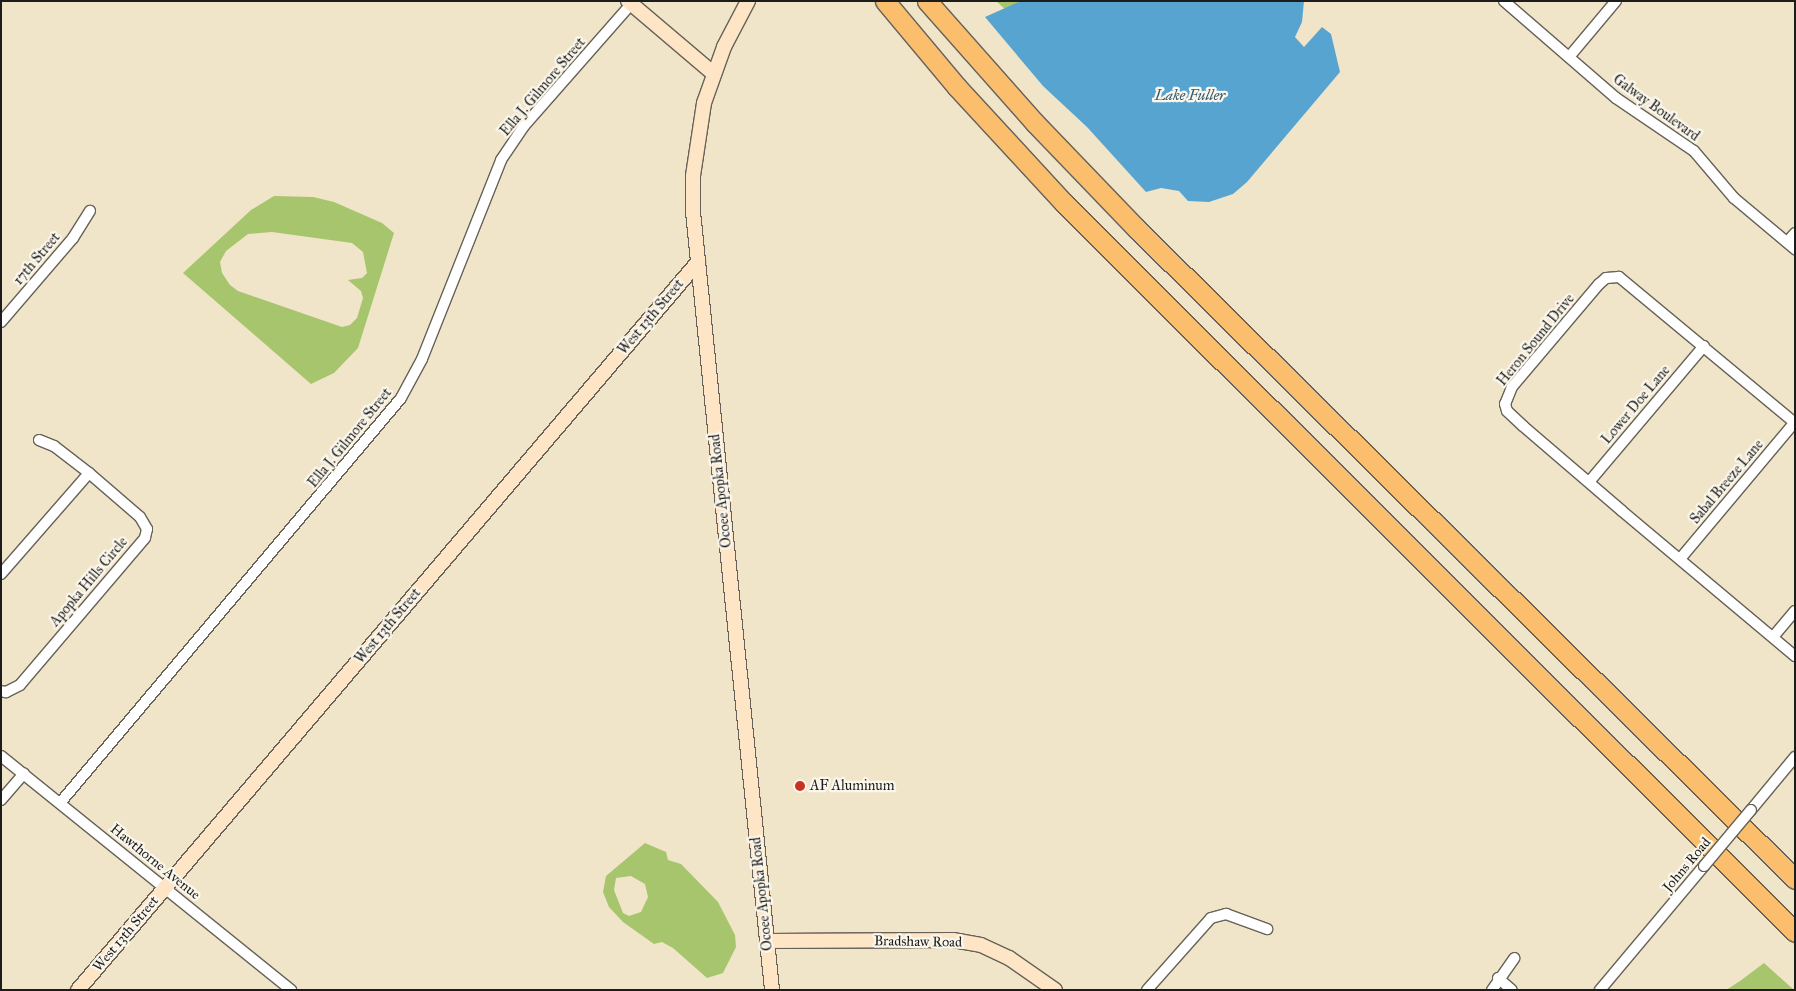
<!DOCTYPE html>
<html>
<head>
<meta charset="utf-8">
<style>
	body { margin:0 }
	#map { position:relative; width:1796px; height:991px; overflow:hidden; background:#f0e5c9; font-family:"IM FELL Great Primer",serif }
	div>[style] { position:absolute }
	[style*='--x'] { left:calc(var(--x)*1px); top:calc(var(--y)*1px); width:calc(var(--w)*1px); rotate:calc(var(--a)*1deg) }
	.green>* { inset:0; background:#a7c56c }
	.water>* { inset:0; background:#58a4d1 }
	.roads { filter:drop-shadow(1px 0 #666259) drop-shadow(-1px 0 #666259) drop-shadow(0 1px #666259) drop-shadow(0 -1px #666259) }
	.street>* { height:10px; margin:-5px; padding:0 5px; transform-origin:5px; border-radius:5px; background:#fff }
	.secondary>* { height:14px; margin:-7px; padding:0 7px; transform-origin:7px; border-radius:7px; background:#fde5c5 }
	.highway>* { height:19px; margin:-9.5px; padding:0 9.5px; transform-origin:9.5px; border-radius:9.5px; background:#fabe6d }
	.bridges { filter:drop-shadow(1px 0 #666259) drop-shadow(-1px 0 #666259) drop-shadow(0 1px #666259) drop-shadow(0 -1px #666259) }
	.street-bridge>* { height:10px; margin:-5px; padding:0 5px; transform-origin:5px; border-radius:5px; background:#fff }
	.dots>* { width:14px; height:14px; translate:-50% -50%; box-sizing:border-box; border:2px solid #fbf7ec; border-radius:50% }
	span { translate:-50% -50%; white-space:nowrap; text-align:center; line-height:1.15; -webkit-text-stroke:4.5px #fbf7ec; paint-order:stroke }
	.street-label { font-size:14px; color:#1c1c1c }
	.poi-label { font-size:14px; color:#1c1c1c }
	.left { translate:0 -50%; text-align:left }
	.water-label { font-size:15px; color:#37596d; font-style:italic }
	.frame { position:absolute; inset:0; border:2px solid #1c1c1c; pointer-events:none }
</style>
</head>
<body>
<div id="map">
	<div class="green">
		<div style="clip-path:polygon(996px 1px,1021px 1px,1006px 10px)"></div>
		<div style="clip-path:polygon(evenodd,274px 196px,313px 197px,334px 202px,382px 223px,394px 233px,358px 348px,334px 373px,311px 384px,183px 273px,251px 210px,274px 196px,272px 232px,352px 243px,363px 252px,367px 273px,362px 278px,348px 280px,361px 291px,363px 298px,357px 318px,350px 325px,342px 327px,238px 291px,230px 285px,222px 273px,220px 262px,226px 251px,248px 234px,272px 232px)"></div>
		<div style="clip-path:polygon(evenodd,645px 843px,666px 852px,668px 860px,681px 864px,718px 902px,735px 935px,736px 947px,723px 973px,707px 978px,673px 948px,662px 942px,654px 944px,623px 922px,609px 907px,603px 892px,606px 876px,645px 843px,631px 876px,645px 884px,648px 897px,641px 912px,629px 916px,623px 913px,614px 890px,616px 878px,631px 876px)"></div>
		<div style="clip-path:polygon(1764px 963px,1794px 990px,1726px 990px,1740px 981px)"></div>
	</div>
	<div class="water">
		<div style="clip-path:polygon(1021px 1px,1304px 1px,1302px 22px,1295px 37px,1304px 47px,1322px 27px,1331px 34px,1340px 72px,1247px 182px,1233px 194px,1209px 202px,1188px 201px,1179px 191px,1161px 188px,1146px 192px,1087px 127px,1043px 86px,985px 17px)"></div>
	</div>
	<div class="roads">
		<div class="street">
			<div style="--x:1504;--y:1;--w:148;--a:40.9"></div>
			<div style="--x:1616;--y:98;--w:94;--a:34.2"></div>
			<div style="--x:1694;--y:151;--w:62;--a:49.6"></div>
			<div style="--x:1734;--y:198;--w:80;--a:39.9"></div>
			<div style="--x:1569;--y:57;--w:73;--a:-50"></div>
			<div style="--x:1787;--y:242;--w:12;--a:-48"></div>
			<div style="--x:1;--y:322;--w:111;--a:-49.4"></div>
			<div style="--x:73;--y:238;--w:32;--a:-58"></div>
			<div style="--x:1795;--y:423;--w:229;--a:-140.3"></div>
			<div style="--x:1619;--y:277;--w:13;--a:176"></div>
			<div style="--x:1606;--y:278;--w:9;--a:139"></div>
			<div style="--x:1599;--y:284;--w:135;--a:130.2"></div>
			<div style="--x:1512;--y:387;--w:18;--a:112"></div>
			<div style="--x:1505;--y:404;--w:7;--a:74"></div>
			<div style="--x:1507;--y:411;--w:22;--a:43"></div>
			<div style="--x:1523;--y:426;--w:130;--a:40.6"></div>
			<div style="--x:1622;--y:511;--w:226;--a:40"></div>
			<div style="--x:39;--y:440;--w:16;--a:22"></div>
			<div style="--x:54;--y:446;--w:44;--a:37.6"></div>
			<div style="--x:1589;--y:482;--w:178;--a:-49.8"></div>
			<div style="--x:1680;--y:559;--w:177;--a:-50"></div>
			<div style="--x:1;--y:574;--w:134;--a:-48.9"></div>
			<div style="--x:89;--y:473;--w:67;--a:40.8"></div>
			<div style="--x:140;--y:517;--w:14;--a:60"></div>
			<div style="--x:147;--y:529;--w:9;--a:103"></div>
			<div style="--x:145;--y:538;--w:193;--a:130.4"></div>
			<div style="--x:20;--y:685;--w:16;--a:153"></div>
			<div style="--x:6;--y:692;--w:5;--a:-169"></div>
			<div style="--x:1773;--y:637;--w:34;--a:-50"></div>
			<div style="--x:1;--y:756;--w:373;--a:38.9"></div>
			<div style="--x:1;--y:800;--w:35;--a:-49"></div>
			<div style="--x:60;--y:803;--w:529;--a:-49.9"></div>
			<div style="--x:401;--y:398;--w:44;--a:-61.7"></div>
			<div style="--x:422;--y:359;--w:214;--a:-68.3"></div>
			<div style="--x:501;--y:160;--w:41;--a:-55.9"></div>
			<div style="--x:524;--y:126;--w:162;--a:-48.7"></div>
			<div style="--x:1751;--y:810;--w:69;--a:-50.3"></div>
			<div style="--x:1498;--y:978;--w:18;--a:41"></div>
			<div style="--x:1147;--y:990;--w:96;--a:-48.4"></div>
			<div style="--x:1211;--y:918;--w:16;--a:-15"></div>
			<div style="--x:1226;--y:914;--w:44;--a:20.1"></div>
			<div style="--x:1492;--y:990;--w:39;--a:-55"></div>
			<div style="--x:1600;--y:990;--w:162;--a:-50"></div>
		</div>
		<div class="secondary">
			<div style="--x:628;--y:1;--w:111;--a:40.3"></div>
			<div style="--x:748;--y:1;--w:52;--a:117.6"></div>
			<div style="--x:724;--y:47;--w:59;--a:109.7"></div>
			<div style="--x:704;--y:103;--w:74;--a:98.6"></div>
			<div style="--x:693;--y:176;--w:36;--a:90"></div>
			<div style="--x:693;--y:212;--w:782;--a:84.2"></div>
			<div style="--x:767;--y:941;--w:186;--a:-0.3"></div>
			<div style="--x:953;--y:940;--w:28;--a:10"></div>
			<div style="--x:981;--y:945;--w:31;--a:25"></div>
			<div style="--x:1009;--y:958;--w:56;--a:34.8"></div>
			<div style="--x:78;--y:990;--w:956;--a:-49.58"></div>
		</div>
		<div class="highway">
			<div style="--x:885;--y:1;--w:111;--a:50.1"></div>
			<div style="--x:956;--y:86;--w:159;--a:47.3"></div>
			<div style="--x:1064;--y:203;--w:1032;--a:44.92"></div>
			<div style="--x:927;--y:1;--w:163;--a:48.5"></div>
			<div style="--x:1035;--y:123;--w:146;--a:46.1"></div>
			<div style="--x:1136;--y:228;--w:926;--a:44.65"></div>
		</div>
	</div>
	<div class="bridges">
		<div class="street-bridge">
			<div style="--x:1704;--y:866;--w:73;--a:-50"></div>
		</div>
	</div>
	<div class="dots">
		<div style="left:800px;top:786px;background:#c8321e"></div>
	</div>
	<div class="street-label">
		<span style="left:543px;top:87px;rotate:-50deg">Ella J. Gilmore Street</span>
		<span style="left:1656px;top:108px;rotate:36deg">Galway Boulevard</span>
		<span style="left:37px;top:259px;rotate:-50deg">17th Street</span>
		<span style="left:651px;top:317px;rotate:-50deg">West 13th Street</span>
		<span style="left:1536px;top:340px;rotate:-51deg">Heron Sound Drive</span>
		<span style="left:1636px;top:405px;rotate:-50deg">Lower Doe Lane</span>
		<span style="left:350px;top:438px;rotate:-51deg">Ella J. Gilmore Street</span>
		<span style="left:1727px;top:482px;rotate:-50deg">Sabal Breeze Lane</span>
		<span style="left:721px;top:491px;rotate:-96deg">Ocoee Apopka Road</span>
		<span style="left:89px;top:582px;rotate:-50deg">Apopka Hills Circle</span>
		<span style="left:388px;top:626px;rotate:-50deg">West 13th Street</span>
		<span style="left:155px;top:862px;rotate:39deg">Hawthorne Avenue</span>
		<span style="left:1687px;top:865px;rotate:-50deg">Johns Road</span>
		<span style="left:762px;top:894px;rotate:-96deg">Ocoee Apopka Road</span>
		<span style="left:126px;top:934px;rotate:-50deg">West 13th Street</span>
		<span style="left:918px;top:942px;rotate:1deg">Bradshaw Road</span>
	</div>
	<div class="poi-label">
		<span class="left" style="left:810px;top:786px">AF Aluminum</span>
	</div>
	<div class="water-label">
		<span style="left:1190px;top:96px">Lake Fuller</span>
	</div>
	<div class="frame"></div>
</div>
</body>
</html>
